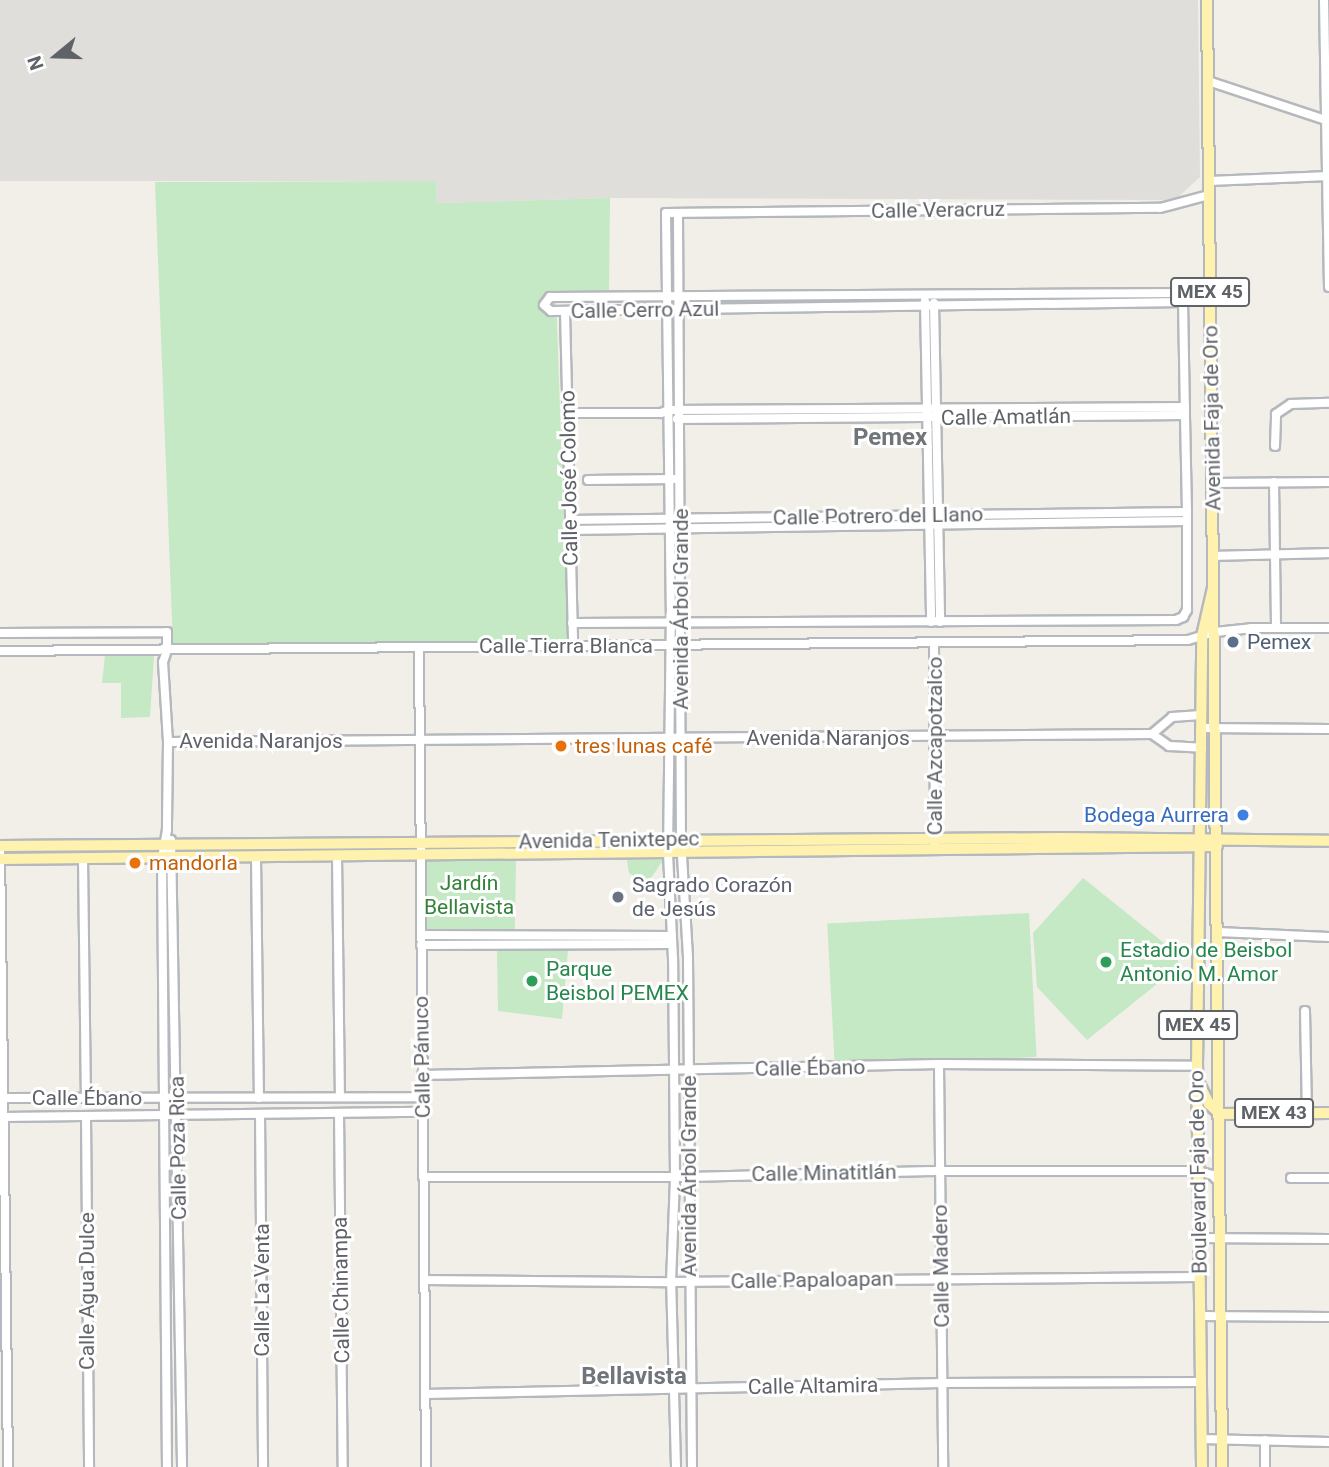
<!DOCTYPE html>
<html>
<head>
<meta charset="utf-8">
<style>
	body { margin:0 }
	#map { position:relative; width:1329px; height:1467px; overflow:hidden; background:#f1efe8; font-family:Roboto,sans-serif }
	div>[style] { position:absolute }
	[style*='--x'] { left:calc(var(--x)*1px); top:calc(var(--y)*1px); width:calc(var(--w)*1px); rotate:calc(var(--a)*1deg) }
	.industrial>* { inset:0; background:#e0deda }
	.green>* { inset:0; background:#c5e8c5; transform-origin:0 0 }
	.roads { filter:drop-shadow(2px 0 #b5b8bc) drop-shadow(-2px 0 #b5b8bc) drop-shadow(0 2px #b5b8bc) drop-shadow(0 -2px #b5b8bc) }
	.minor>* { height:8px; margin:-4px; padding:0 4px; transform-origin:4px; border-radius:4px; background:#fff }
	.major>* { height:10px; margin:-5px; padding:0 5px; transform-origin:5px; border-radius:5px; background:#fff2af }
	.dots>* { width:19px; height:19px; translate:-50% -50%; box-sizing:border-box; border:4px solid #fff; border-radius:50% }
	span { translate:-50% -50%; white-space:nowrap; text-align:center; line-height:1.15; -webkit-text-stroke:6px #fff; paint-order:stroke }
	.shield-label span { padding:2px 5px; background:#fff; border:2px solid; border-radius:5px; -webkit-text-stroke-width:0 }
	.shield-label { font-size:19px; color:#5f6368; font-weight:700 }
	.street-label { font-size:21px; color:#5f6368 }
	.service-label { font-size:21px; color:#4e5e75 }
	.left { translate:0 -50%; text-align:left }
	.food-label { font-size:21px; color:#c56008 }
	.shop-label { font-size:21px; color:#366cbe }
	.right { translate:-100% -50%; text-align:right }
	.park-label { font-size:21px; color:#348238 }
	.worship-label { font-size:21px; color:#5b616d }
	.leisure-label { font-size:21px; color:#27864d }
	.quarter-label { font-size:24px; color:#70757a; font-weight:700 }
	.north { position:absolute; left:21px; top:21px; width:70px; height:70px; -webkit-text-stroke:5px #fff; paint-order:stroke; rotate:251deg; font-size:19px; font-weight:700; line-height:28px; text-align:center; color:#5f6368 }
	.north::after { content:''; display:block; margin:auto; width:24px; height:32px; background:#5f6368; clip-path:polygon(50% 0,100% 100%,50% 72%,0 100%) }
</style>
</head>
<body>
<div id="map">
	<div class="industrial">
		<div style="clip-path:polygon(0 0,1198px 0,1200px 177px,1175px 200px,610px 198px,437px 203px,436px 181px,0 181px)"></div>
	</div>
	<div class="green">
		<div style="clip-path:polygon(436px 181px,437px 203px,610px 198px,609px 290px,556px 293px,568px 641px,173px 646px,155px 182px)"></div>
		<div style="clip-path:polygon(105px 655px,154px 656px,150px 717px,121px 718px,121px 683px,102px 683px)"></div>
		<div style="left:423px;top:859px;width:93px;height:75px;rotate:1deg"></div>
		<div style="clip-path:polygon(664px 859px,646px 885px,629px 873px,627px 860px)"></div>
		<div style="clip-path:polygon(1083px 878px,1179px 955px,1177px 968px,1087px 1040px,1037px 987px,1033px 933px)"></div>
		<div style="left:1029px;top:913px;width:144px;height:202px;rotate:87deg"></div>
		<div style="clip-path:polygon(497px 950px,568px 950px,562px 1019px,498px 1011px)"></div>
	</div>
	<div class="roads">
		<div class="minor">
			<div style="--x:1324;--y:0;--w:287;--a:89"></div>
			<div style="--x:1208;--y:81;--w:124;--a:18.3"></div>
			<div style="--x:1209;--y:181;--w:120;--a:-2.4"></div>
			<div style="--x:678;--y:213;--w:626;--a:89.73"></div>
			<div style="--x:681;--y:839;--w:119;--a:86.6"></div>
			<div style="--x:688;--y:958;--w:509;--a:89.55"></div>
			<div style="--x:925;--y:301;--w:321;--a:88.9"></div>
			<div style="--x:934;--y:303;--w:319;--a:88.9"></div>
			<div style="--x:565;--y:311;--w:334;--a:88.6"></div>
			<div style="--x:567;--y:413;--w:94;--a:0"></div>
			<div style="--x:661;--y:413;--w:9;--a:-21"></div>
			<div style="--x:669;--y:410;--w:516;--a:-0.33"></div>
			<div style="--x:677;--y:419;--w:508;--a:-0.45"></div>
			<div style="--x:1275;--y:446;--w:32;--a:-88"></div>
			<div style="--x:1276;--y:414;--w:18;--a:-34"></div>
			<div style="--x:1291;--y:404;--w:38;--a:-2"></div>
			<div style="--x:588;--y:480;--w:86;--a:-0.7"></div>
			<div style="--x:1274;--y:482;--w:146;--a:89.2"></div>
			<div style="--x:1213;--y:483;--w:116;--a:-0.5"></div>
			<div style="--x:570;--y:520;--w:617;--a:-0.74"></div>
			<div style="--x:570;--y:530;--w:617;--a:-0.84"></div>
			<div style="--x:1214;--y:556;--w:115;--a:-1.5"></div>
			<div style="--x:572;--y:623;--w:604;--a:-0.28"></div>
			<div style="--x:1176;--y:620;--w:8;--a:-23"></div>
			<div style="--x:1183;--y:617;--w:8;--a:-60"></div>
			<div style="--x:1187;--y:610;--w:98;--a:-90"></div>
			<div style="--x:1187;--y:512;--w:97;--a:-91.2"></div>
			<div style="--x:1185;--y:415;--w:113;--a:-91"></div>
			<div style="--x:1183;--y:302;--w:9;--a:-90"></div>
			<div style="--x:1183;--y:293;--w:633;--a:179.64"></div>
			<div style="--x:550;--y:297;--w:10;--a:127"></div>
			<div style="--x:544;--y:305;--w:9;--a:41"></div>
			<div style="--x:551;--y:311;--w:632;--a:-0.82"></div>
			<div style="--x:0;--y:633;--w:167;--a:-0.3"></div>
			<div style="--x:167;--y:632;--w:18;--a:90"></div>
			<div style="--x:167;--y:650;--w:13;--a:108"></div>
			<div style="--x:163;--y:662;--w:80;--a:86.4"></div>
			<div style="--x:168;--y:742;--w:88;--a:90.7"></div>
			<div style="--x:167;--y:830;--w:28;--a:100"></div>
			<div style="--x:162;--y:858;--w:609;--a:89.53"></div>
			<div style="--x:934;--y:644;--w:200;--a:89.7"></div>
			<div style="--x:419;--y:647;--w:820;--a:89.51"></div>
			<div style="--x:0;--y:651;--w:1188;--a:-0.53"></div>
			<div style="--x:1188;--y:640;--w:28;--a:-17"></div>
			<div style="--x:1215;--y:632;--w:36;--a:-6"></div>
			<div style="--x:1251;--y:628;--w:78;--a:0"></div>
			<div style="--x:1201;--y:728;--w:128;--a:0.4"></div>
			<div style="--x:1152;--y:734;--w:26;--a:-40"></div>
			<div style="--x:1172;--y:717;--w:29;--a:-4"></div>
			<div style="--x:168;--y:742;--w:984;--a:-0.47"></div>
			<div style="--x:1152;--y:734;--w:21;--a:35"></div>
			<div style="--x:1169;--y:746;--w:33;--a:3"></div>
			<div style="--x:171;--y:840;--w:627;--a:88.99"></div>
			<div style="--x:0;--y:846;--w:621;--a:89.26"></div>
			<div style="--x:337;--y:856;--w:241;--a:89.3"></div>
			<div style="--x:256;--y:857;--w:241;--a:89.3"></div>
			<div style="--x:83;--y:858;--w:240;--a:89.3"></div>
			<div style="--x:1218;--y:932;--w:111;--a:2.6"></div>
			<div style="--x:421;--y:935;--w:251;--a:0.2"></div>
			<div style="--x:421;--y:945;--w:251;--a:-0.2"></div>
			<div style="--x:1305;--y:1011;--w:102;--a:88.9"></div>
			<div style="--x:939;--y:1064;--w:403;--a:89.4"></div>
			<div style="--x:422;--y:1075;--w:517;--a:-1.22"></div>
			<div style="--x:939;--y:1064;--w:258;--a:0.4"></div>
			<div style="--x:3;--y:1098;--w:420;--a:-0.1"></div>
			<div style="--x:339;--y:1113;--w:354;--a:89.4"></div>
			<div style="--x:260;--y:1114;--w:353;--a:89.5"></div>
			<div style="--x:86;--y:1116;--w:351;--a:89.5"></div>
			<div style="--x:3;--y:1117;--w:420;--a:-0.7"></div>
			<div style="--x:423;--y:1177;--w:266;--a:0"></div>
			<div style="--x:689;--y:1177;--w:251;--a:-1.4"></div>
			<div style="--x:940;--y:1171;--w:258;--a:0"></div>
			<div style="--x:1198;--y:1171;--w:15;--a:16"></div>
			<div style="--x:1212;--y:1175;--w:11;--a:45"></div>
			<div style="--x:1291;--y:1178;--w:38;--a:0"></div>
			<div style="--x:1199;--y:1238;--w:130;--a:0.4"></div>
			<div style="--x:424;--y:1280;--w:247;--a:0.5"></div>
			<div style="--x:671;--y:1282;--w:528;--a:-0.54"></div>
			<div style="--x:1200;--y:1316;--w:129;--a:0.4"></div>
			<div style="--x:425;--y:1394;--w:517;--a:-1.22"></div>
			<div style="--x:942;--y:1383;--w:259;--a:-0.2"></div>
			<div style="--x:1201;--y:1439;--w:128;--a:1.3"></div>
			<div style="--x:676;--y:1467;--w:185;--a:-91.5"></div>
			<div style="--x:671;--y:1282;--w:105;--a:-87.8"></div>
			<div style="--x:675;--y:1177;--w:218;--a:-90.5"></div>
			<div style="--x:673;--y:959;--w:105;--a:-92.7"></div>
			<div style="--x:668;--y:854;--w:231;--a:-89.3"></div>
			<div style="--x:671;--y:623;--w:410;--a:-90.7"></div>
			<div style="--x:666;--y:213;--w:494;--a:-0.6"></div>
			<div style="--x:1160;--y:208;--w:51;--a:-14.9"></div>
			<div style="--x:1265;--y:1467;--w:27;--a:-90"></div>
		</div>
		<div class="major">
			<div style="--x:1207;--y:0;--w:1467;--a:89.41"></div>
			<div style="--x:0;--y:846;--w:1061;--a:-0.43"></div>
			<div style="--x:1061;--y:838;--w:268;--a:0.6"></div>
			<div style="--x:0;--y:859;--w:1217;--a:-0.61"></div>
			<div style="--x:1199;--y:1084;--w:22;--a:63"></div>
			<div style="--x:1209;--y:1104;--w:15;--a:42"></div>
			<div style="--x:1220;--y:1114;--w:109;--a:-0.5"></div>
			<div style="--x:1202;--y:1467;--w:401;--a:-90.7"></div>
			<div style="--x:1197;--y:1066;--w:430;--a:-89.3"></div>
			<div style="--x:1202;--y:636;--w:49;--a:-77.1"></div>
		</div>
	</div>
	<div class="dots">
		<div style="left:1233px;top:642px;background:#5c6f8a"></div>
		<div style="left:561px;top:746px;background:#e8710a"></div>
		<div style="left:1243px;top:815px;background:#3f7fe0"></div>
		<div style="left:135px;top:863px;background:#e8710a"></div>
		<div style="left:618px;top:897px;background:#6b7280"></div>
		<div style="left:1106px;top:962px;background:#2e9e5b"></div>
		<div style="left:532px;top:981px;background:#2e9e5b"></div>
	</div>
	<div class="shield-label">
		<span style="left:1210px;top:292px">MEX 45</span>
		<span style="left:1198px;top:1025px">MEX 45</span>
		<span style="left:1274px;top:1113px">MEX 43</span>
	</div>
	<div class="street-label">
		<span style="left:938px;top:210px;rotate:-1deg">Calle Veracruz</span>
		<span style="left:645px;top:310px;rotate:-1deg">Calle Cerro Azul</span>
		<span style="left:1006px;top:417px;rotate:-1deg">Calle Amatlán</span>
		<span style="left:1212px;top:418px;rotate:-91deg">Avenida Faja de Oro</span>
		<span style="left:569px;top:478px;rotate:-91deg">Calle José Colomo</span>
		<span style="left:878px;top:516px;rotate:-1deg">Calle Potrero del Llano</span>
		<span style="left:681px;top:609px;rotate:-90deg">Avenida Árbol Grande</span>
		<span style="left:566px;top:646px">Calle Tierra Blanca</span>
		<span style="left:828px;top:738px">Avenida Naranjos</span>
		<span style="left:261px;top:741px">Avenida Naranjos</span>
		<span style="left:935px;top:746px;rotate:-90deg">Calle Azcapotzalco</span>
		<span style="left:609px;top:840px;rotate:-1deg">Avenida Tenixtepec</span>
		<span style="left:422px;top:1057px;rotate:-91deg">Calle Pánuco</span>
		<span style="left:810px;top:1068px;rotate:-1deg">Calle Ébano</span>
		<span style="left:87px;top:1098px">Calle Ébano</span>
		<span style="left:178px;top:1148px;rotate:-91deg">Calle Poza Rica</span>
		<span style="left:1198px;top:1172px;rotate:-91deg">Boulevard Faja de Oro</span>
		<span style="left:824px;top:1173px;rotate:-1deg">Calle Minatitlán</span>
		<span style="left:689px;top:1176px;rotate:-90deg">Avenida Árbol Grande</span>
		<span style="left:941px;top:1266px;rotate:-91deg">Calle Madero</span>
		<span style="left:812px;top:1280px;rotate:-1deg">Calle Papaloapan</span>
		<span style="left:262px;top:1290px;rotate:-90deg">Calle La Venta</span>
		<span style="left:341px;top:1290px;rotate:-91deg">Calle Chinampa</span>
		<span style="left:87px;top:1291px;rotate:-90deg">Calle Agua Dulce</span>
		<span style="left:813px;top:1386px;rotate:-1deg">Calle Altamira</span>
	</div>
	<div class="service-label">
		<span class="left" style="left:1247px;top:642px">Pemex</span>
	</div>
	<div class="food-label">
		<span class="left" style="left:575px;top:746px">tres lunas café</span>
		<span class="left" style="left:149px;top:863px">mandorla</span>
	</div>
	<div class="shop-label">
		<span class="right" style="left:1229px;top:815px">Bodega Aurrera</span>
	</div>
	<div class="park-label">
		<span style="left:469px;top:895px">Jardín<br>Bellavista</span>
	</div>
	<div class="worship-label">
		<span class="left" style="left:632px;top:897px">Sagrado Corazón<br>de Jesús</span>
	</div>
	<div class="leisure-label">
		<span class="left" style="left:1120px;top:962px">Estadio de Beisbol<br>Antonio M. Amor</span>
		<span class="left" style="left:546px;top:981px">Parque<br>Beisbol PEMEX</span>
	</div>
	<div class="quarter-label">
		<span style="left:890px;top:438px">Pemex</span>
		<span style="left:634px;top:1377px">Bellavista</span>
	</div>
	<div class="north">N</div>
</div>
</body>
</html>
